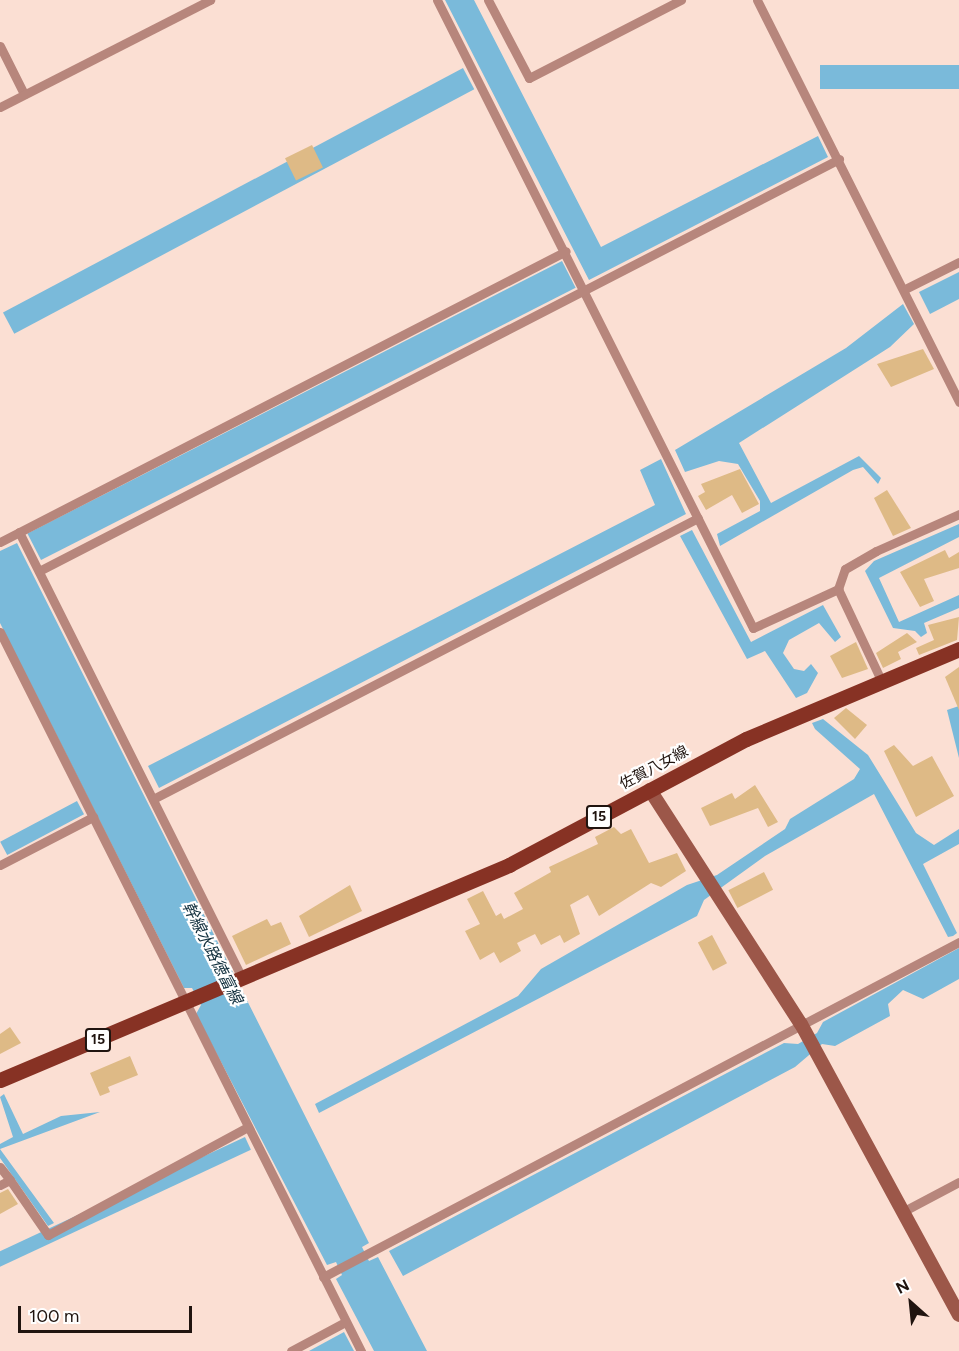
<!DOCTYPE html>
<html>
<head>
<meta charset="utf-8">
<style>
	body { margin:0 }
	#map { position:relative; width:959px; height:1351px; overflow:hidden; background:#fbdfd3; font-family:Figtree,"Noto Sans JP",sans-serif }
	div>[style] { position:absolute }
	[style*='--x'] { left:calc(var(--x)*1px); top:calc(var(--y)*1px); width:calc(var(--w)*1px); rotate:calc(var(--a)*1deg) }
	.water>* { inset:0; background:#7abada; transform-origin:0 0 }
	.building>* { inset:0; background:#deba86; transform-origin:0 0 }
	.street>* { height:9px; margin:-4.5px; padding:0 4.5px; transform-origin:4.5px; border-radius:4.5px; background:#b7867c }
	.secondary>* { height:14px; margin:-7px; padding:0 7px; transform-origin:7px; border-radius:7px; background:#9c5749 }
	.primary>* { height:15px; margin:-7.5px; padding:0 7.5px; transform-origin:7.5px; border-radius:7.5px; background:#873224 }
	span { translate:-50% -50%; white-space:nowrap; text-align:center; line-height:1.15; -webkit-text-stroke:4.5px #fff; paint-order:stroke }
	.shield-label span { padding:2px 4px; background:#fff; border:2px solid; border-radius:4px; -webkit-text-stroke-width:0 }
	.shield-label { font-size:14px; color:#20140f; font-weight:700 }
	.street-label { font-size:15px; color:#20140f }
	.water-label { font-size:16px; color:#112f3d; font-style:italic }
	.north { position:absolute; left:881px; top:1273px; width:60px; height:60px; -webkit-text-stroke:4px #fff; paint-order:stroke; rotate:333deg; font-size:16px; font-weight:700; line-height:24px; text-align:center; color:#20140f }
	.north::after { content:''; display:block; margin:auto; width:21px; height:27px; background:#20140f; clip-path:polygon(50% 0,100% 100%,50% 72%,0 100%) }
	.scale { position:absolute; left:18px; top:1306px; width:174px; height:27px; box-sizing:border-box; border:3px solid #20140f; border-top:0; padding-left:8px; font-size:18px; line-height:21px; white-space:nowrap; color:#20140f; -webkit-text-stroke:4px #fff; paint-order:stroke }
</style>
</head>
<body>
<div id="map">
	<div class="water">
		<div style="clip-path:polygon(445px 0,474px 0,601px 247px,818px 136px,828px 157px,589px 280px)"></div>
		<div style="left:959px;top:65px;width:24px;height:139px;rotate:90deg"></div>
		<div style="left:463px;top:68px;width:24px;height:521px;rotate:62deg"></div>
		<div style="left:562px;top:261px;width:30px;height:600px;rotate:63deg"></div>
		<div style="clip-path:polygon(959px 272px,959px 299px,930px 314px,919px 292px)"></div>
		<div style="clip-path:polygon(903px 304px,914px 324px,890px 347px,739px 443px,771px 503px,859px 456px,881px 478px,878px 484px,863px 467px,853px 470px,720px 546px,717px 534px,760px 511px,760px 501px,738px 464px,719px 461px,685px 472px,675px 450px,846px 348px)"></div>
		<div style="clip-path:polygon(661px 459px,686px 514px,159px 788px,148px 766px,655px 505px,640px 470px)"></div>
		<div style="clip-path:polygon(959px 524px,959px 537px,879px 578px,899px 622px,959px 595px,959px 608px,924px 623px,927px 633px,921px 637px,915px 631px,893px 628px,865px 571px,874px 561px)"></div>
		<div style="clip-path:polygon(692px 530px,751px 642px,823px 605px,841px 637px,835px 642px,819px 623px,789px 640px,783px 653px,794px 669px,804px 671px,811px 664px,818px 673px,807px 693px,796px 698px,765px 651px,747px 659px,680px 536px)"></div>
		<div style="clip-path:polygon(17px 543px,369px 1243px,362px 1247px,369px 1261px,378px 1257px,427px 1351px,374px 1351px,336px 1279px,342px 1275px,336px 1262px,327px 1265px,196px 1014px,201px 1005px,192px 988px,184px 988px,0 623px,0 551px)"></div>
		<div style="clip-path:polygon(959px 706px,959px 758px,947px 710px)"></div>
		<div style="clip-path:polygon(823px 719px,868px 755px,916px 833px,934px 845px,959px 829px,959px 844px,923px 864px,957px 933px,953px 936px,948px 937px,874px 794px,765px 856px,704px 900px,697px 916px,319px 1113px,315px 1104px,518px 996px,541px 969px,687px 885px,717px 875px,785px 829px,790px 819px,854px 779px,860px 769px,815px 729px,812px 723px)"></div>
		<div style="left:77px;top:801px;width:15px;height:87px;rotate:62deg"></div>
		<div style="clip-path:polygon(959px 948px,959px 979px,923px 999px,903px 990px,888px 1004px,890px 1016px,835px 1046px,822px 1044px,795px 1067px,403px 1276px,389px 1251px,784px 1043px,798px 1044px,817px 1033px,823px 1022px)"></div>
		<div style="clip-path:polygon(4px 1094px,23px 1134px,61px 1116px,100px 1112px,0 1149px,54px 1223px,48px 1226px,0 1158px,0 1144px,13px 1137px,0 1097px)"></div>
		<div style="left:245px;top:1137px;width:14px;height:279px;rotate:65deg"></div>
		<div style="clip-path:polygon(344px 1332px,354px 1351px,309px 1351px)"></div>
	</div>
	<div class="building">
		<div style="left:312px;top:145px;width:25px;height:30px;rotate:64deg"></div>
		<div style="clip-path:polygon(923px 349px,934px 369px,891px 387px,877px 364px)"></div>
		<div style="clip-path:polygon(740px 469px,759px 504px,742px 513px,732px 495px,706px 510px,698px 496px,705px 492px,701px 484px)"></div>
		<div style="clip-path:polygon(887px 490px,911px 528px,893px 536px,874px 498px)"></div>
		<div style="clip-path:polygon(945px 550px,949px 558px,959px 552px,959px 568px,924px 579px,934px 601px,920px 607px,900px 572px)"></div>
		<div style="clip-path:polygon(959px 617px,957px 640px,919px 655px,916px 648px,934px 640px,928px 625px)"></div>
		<div style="clip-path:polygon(907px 633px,917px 642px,898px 652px,901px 659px,883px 668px,876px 653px)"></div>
		<div style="clip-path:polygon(856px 642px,868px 669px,842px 678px,830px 656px)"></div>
		<div style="clip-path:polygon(959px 667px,959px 710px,945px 677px)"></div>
		<div style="clip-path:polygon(846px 708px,867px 725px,855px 739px,834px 718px)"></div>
		<div style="clip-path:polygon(894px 745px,913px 766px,932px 756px,954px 796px,916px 817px,884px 751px)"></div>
		<div style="clip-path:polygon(755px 785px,778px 822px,768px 827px,758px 808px,710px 826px,701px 808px,732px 793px,735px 799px)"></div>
		<div style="clip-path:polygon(614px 827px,621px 834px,631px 829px,649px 863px,677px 853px,686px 871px,661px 887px,651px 883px,599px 916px,588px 895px,570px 905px,580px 934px,564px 943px,560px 935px,541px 945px,535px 934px,517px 943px,521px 951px,500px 963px,494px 952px,480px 960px,465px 931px,480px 924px,467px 899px,483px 891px,496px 916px,501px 913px,504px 919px,523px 909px,514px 893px,551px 872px,549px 867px,598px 844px,595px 837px)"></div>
		<div style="left:764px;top:872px;width:20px;height:40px;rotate:63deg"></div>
		<div style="clip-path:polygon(350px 885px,362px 911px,309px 937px,299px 916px)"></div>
		<div style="clip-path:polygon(267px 919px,271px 926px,281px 922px,291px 944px,246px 965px,232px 936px)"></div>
		<div style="left:712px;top:935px;width:32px;height:16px;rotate:62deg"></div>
		<div style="clip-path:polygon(10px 1027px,21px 1043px,0 1054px,0 1034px)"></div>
		<div style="clip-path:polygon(130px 1056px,138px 1075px,108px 1087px,110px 1092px,100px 1096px,90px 1073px)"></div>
		<div style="clip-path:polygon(8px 1189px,18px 1204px,0 1214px,0 1193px)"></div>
	</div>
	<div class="street">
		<div style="--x:437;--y:0;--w:703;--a:63.29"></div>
		<div style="--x:753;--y:628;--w:94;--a:-24.6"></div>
		<div style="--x:838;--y:589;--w:21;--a:-71"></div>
		<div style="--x:845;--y:569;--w:36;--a:-30"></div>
		<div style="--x:876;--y:551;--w:91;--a:-24"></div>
		<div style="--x:488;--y:0;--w:88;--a:62.3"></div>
		<div style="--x:529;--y:78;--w:171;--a:-27.2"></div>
		<div style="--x:757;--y:0;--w:450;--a:63.3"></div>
		<div style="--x:0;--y:46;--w:54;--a:63.4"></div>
		<div style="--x:0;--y:107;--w:236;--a:-27"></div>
		<div style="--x:907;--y:288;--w:58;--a:-26.6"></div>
		<div style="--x:19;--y:532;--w:501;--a:63.43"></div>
		<div style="--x:0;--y:542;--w:636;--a:-27.21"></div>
		<div style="--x:39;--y:571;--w:900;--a:-27.25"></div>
		<div style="--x:838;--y:589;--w:101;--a:64.7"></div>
		<div style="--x:0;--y:632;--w:805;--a:63.34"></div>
		<div style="--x:153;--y:799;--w:613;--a:-27.28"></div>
		<div style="--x:0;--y:865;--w:105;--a:-27.3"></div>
		<div style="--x:0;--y:1167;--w:16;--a:52"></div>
		<div style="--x:0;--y:1185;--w:11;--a:-27"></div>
		<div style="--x:10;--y:1180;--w:67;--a:55.4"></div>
		<div style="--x:48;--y:1235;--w:227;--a:-28.4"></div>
		<div style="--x:904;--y:1211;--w:62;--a:-27.8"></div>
		<div style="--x:323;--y:1277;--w:719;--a:-27.78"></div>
		<div style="--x:291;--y:1351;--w:61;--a:-28.2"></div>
	</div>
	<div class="secondary">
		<div style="--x:650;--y:790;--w:278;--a:57.2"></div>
		<div style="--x:801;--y:1024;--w:331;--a:61.5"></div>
	</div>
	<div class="primary">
		<div style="--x:0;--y:1080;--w:553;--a:-22.9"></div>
		<div style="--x:509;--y:865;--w:268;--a:-28"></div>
		<div style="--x:746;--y:739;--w:231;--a:-22.9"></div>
	</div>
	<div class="shield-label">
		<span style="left:599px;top:817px">15</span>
		<span style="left:98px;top:1040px">15</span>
	</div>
	<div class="street-label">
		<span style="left:654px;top:768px;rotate:-28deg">佐賀八女線</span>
	</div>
	<div class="water-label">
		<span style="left:212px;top:953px;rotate:63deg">幹線水路徳富線</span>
	</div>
	<div class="north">N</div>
	<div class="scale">100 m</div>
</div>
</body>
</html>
